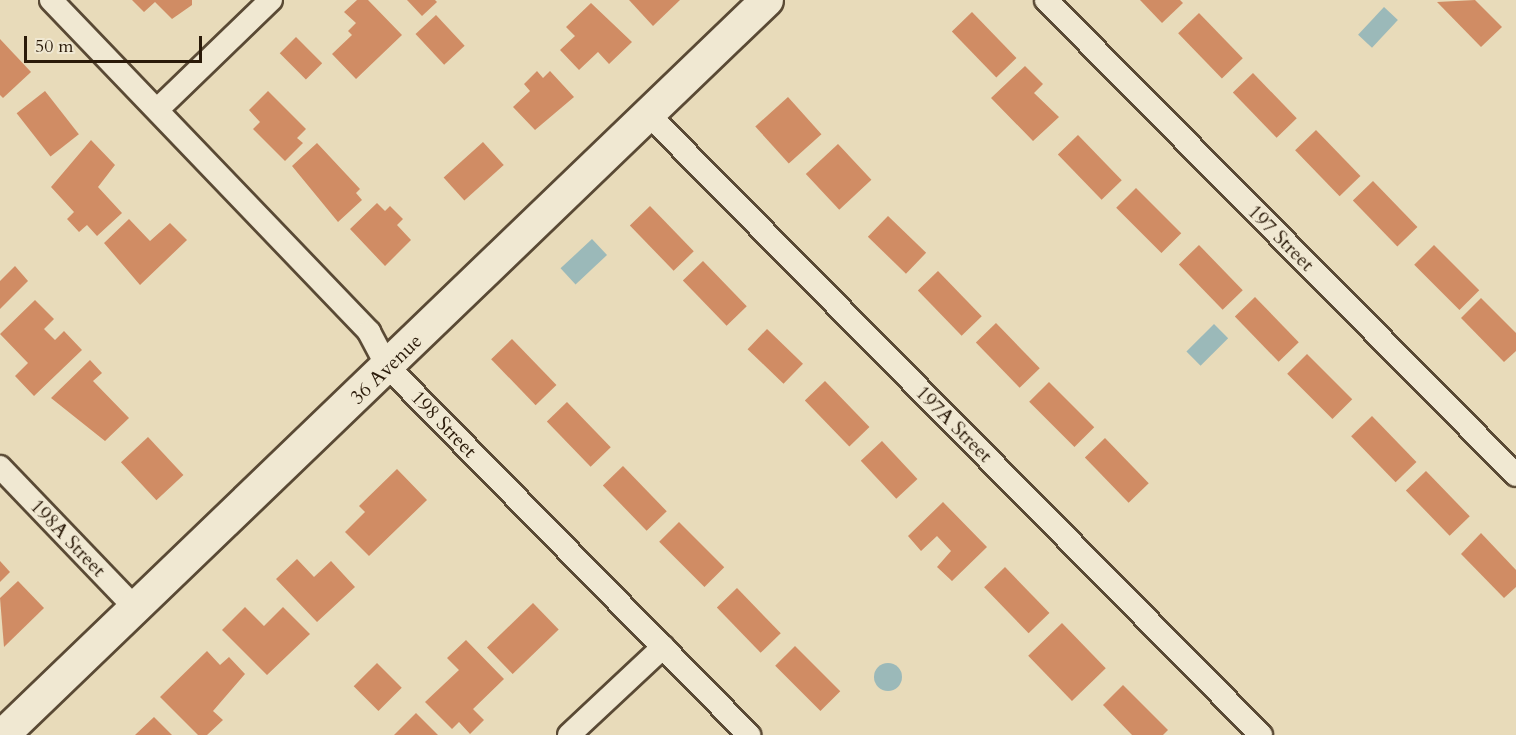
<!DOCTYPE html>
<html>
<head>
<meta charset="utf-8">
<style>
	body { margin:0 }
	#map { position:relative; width:1516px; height:735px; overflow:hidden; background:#e8dbba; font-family:Cardo,serif }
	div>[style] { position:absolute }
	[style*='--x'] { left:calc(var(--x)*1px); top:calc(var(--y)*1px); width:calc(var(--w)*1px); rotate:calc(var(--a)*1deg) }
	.water>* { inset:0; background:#9bb9b9; transform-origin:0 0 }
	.round { border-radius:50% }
	.building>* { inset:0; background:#d08c64; transform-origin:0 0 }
	.roads { filter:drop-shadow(2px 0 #5a4a35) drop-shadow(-2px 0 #5a4a35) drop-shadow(0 2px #5a4a35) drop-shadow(0 -2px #5a4a35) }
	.minor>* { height:22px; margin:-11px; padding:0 11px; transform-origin:11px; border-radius:11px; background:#f0e8d2 }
	.secondary>* { height:32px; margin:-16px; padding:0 16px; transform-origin:16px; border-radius:16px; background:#f0e8d2 }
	span { translate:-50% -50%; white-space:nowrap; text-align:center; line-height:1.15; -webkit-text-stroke:6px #f0e8d2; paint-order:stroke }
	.street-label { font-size:20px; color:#2a1a09 }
	.scale { position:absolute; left:24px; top:36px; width:178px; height:27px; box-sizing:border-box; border:3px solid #2a1a09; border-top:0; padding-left:8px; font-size:18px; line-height:21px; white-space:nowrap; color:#2a1a09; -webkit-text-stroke:4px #f0e8d2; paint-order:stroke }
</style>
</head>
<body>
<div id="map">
	<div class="water">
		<div style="left:1384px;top:7px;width:19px;height:38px;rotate:43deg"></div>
		<div style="left:592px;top:239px;width:22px;height:43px;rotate:47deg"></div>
		<div style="left:1214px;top:324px;width:20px;height:39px;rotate:45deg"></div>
		<div class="round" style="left:874px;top:663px;width:28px;height:28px"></div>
	</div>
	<div class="building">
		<div style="clip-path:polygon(132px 0,192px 0,192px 5px,172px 19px,155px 2px,144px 12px)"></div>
		<div style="clip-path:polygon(357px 0,368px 0,402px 35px,356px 79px,332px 54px,352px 35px,348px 31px,356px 23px,344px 12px)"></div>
		<div style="clip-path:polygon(407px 0,435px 0,437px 2px,422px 16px)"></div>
		<div style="clip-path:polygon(629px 0,680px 0,653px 26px)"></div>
		<div style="clip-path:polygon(1140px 0,1180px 0,1183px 3px,1162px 23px)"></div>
		<div style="clip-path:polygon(1475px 0,1502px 27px,1481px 47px,1437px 2px)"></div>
		<div style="clip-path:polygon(591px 3px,632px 42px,609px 64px,598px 52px,579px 70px,560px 50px,575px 36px,566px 27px)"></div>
		<div style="left:972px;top:12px;width:64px;height:28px;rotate:46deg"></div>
		<div style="left:1199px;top:13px;width:63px;height:29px;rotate:46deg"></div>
		<div style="left:436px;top:15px;width:42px;height:28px;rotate:47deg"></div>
		<div style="left:296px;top:37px;width:37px;height:23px;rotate:45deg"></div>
		<div style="clip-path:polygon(0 39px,31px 72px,3px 98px,0 95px)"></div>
		<div style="clip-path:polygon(1025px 66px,1043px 84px,1034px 93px,1059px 117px,1033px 141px,991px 98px)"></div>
		<div style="clip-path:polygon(537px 71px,543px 78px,550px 71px,574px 97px,535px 130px,513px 107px,530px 91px,524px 84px)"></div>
		<div style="left:1253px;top:73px;width:63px;height:28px;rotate:46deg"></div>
		<div style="left:45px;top:91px;width:55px;height:36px;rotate:52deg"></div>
		<div style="clip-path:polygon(268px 91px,306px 129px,297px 138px,303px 143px,285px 161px,253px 129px,260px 122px,249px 110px)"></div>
		<div style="left:788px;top:97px;width:50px;height:44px;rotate:48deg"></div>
		<div style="left:1316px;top:130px;width:64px;height:29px;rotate:46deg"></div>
		<div style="left:1078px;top:135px;width:63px;height:28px;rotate:46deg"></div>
		<div style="clip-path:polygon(91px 140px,115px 165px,98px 187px,122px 213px,97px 236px,87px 225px,79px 232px,67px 219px,74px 212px,51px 187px)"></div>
		<div style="left:483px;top:142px;width:31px;height:53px;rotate:48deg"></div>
		<div style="clip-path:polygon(317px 143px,360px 189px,356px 193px,362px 200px,338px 222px,292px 166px)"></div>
		<div style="left:838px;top:144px;width:49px;height:44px;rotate:47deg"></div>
		<div style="left:1373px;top:181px;width:64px;height:28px;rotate:46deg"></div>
		<div style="left:1136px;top:188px;width:64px;height:28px;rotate:45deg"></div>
		<div style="clip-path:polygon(377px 203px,385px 211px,390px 206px,403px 219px,397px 225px,411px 240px,385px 266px,350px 229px)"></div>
		<div style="left:650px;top:206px;width:63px;height:28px;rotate:46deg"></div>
		<div style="left:888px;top:216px;width:53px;height:29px;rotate:44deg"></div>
		<div style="clip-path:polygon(129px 219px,150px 241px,170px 223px,187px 240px,140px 285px,104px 243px)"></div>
		<div style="left:1199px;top:245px;width:63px;height:28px;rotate:46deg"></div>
		<div style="left:1434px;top:245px;width:64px;height:28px;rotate:45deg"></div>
		<div style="left:703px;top:261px;width:63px;height:28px;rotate:46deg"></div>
		<div style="clip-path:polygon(15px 266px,28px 281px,0 309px,0 281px)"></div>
		<div style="left:938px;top:271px;width:63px;height:28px;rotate:46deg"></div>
		<div style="left:1255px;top:297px;width:63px;height:28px;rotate:46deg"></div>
		<div style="clip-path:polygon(1481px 298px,1516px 333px,1516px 351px,1504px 362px,1461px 318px)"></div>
		<div style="clip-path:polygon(35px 300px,54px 319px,44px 329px,55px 340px,64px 331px,82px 350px,34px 396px,15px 376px,28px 363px,0 334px)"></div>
		<div style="left:996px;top:323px;width:63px;height:28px;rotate:46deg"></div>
		<div style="left:767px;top:329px;width:50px;height:28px;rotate:44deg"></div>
		<div style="left:512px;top:339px;width:64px;height:29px;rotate:46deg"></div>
		<div style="left:1307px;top:354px;width:64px;height:28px;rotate:45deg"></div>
		<div style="clip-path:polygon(90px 360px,102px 373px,93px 381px,129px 418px,105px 441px,51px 398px)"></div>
		<div style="left:825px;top:381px;width:64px;height:28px;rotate:46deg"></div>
		<div style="left:1049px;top:382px;width:64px;height:28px;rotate:45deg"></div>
		<div style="left:567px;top:402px;width:63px;height:28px;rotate:46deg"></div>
		<div style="left:1372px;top:416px;width:64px;height:29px;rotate:46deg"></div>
		<div style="left:148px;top:437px;width:52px;height:37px;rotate:47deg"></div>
		<div style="left:1105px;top:438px;width:63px;height:28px;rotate:46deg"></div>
		<div style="left:882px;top:441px;width:52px;height:29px;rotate:47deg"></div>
		<div style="left:623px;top:466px;width:63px;height:28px;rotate:46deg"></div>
		<div style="clip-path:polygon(397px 469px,427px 500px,369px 556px,345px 532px,365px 512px,359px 506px)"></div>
		<div style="left:1426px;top:471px;width:63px;height:28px;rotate:46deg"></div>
		<div style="clip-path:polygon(943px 502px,987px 547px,952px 581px,937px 567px,951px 551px,937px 536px,921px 551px,908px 536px)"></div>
		<div style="left:679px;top:522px;width:64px;height:28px;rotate:45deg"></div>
		<div style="clip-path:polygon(1481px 533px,1516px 570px,1516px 587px,1504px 598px,1461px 554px)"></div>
		<div style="clip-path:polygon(297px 559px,314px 577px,331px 561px,355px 587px,317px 622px,276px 579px)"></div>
		<div style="clip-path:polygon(0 561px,10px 572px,0 582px)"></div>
		<div style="left:1005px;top:567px;width:64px;height:29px;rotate:46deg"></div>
		<div style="clip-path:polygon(18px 581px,44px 608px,4px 647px,0 598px)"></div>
		<div style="left:737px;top:588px;width:63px;height:28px;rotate:46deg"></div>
		<div style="left:533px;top:603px;width:37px;height:64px;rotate:46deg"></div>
		<div style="clip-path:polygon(245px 607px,264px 626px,283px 607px,310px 634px,267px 675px,222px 630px)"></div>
		<div style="left:1062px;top:623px;width:63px;height:47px;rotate:46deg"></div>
		<div style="clip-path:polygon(466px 640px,504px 679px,473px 709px,484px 720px,470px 734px,459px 722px,452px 729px,425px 702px,459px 670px,447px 658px)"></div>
		<div style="left:795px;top:646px;width:64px;height:28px;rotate:45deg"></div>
		<div style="clip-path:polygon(207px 651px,220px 665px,229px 657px,245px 674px,213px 711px,223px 720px,207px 735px,198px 735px,160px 697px)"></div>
		<div style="left:377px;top:663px;width:35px;height:33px;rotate:45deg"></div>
		<div style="clip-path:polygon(1123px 685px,1168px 730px,1163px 735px,1132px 735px,1103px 705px)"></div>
		<div style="clip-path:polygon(416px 713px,438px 735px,394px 735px)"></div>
		<div style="clip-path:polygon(154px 717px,172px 735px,135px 735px)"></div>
	</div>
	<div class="roads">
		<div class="minor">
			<div style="--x:51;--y:0;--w:460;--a:46.2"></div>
			<div style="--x:369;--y:332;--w:40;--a:62"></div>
			<div style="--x:388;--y:367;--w:516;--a:45.55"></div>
			<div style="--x:1046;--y:0;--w:668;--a:45.3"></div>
			<div style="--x:158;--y:109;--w:157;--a:-44"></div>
			<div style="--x:647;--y:113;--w:874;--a:45.37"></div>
			<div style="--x:0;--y:467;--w:197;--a:46.2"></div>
			<div style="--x:569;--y:735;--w:129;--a:-43.1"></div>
		</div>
		<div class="secondary">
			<div style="--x:3;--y:735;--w:1060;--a:-43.89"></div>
		</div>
	</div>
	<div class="street-label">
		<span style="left:1281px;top:238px;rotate:45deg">197 Street</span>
		<span style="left:386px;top:369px;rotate:-44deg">36 Avenue</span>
		<span style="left:444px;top:424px;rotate:46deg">198 Street</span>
		<span style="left:954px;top:424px;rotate:45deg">197A Street</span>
		<span style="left:68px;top:538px;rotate:46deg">198A Street</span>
	</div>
	<div class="scale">50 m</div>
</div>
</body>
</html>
